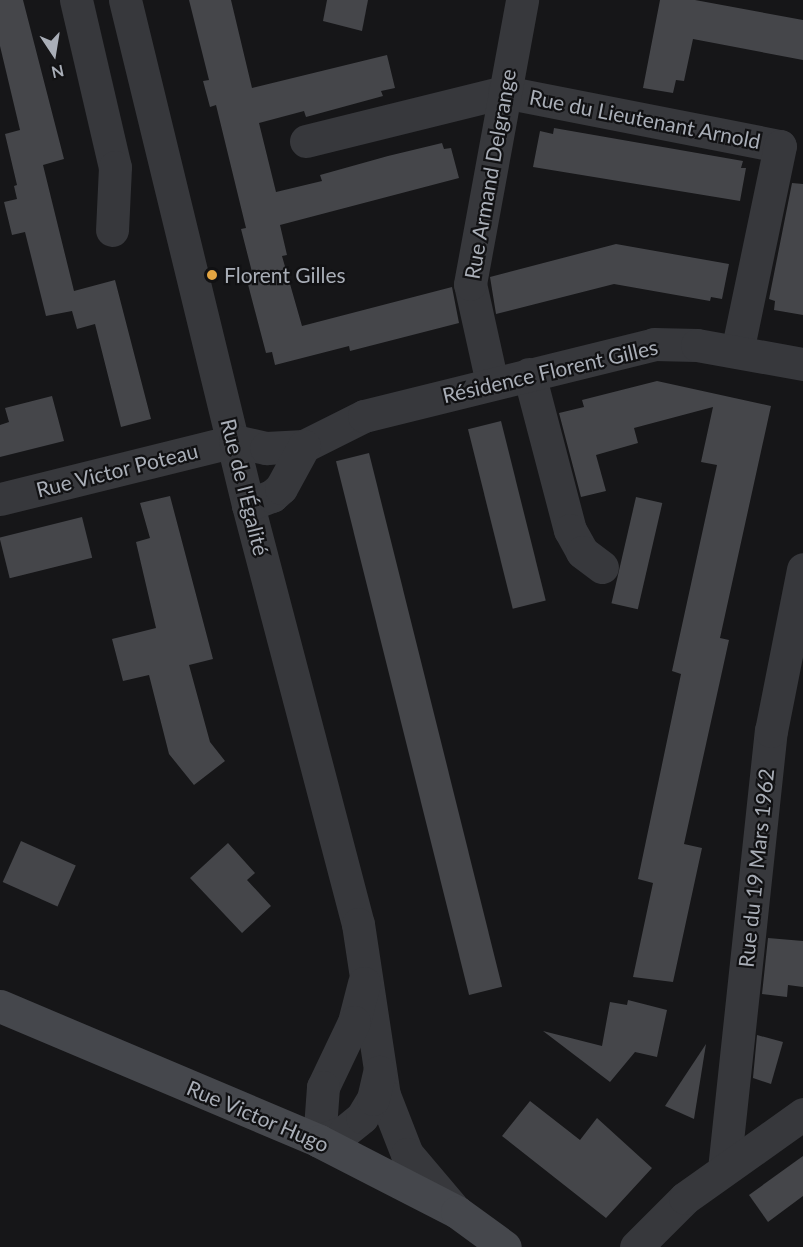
<!DOCTYPE html>
<html>
<head>
<meta charset="utf-8">
<style>
	body { margin:0 }
	#map { position:relative; width:803px; height:1247px; overflow:hidden; background:#161618; font-family:Lato,sans-serif }
	div>[style] { position:absolute }
	[style*='--x'] { left:calc(var(--x)*1px); top:calc(var(--y)*1px); width:calc(var(--w)*1px); rotate:calc(var(--a)*1deg) }
	.building>* { inset:0; background:#45464a; transform-origin:0 0 }
	.street>* { height:33px; margin:-16.5px; padding:0 16.5px; transform-origin:16.5px; border-radius:16.5px; background:#37383c }
	.secondary>* { height:33px; margin:-16.5px; padding:0 16.5px; transform-origin:16.5px; border-radius:16.5px; background:#45474c }
	.dots>* { width:16px; height:16px; translate:-50% -50%; box-sizing:border-box; border:3px solid #111113; border-radius:50% }
	span { translate:-50% -50%; white-space:nowrap; text-align:center; line-height:1.15; -webkit-text-stroke:4.5px #111113; paint-order:stroke }
	.street-label { font-size:21px; color:#a9aeb7 }
	.poi-label { font-size:21px; color:#a9aeb7 }
	.left { translate:0 -50%; text-align:left }
	.north { position:absolute; left:24px; top:24px; width:60px; height:60px; -webkit-text-stroke:4px #111113; paint-order:stroke; rotate:168deg; font-size:16px; font-weight:700; line-height:24px; text-align:center; color:#a9aeb7 }
	.north::after { content:''; display:block; margin:auto; width:21px; height:27px; background:#a9aeb7; clip-path:polygon(50% 0,100% 100%,50% 72%,0 100%) }
</style>
</head>
<body>
<div id="map">
	<div class="building">
		<div style="clip-path:polygon(0 0,23px 0,64px 159px,43px 165px,74px 291px,115px 280px,151px 419px,121px 427px,95px 324px,77px 329px,72px 311px,46px 316px,25px 232px,12px 235px,4px 202px,17px 199px,14px 186px,17px 185px,5px 134px,20px 130px,0 46px)"></div>
		<div style="clip-path:polygon(189px 0,231px 0,252px 88px,387px 55px,395px 88px,381px 91px,383px 96px,306px 117px,304px 111px,259px 123px,276px 192px,322px 181px,320px 175px,388px 156px,442px 143px,444px 149px,451px 148px,459px 178px,280px 225px,287px 255px,282px 256px,302px 326px,452px 287px,459px 323px,350px 351px,349px 346px,275px 365px,272px 352px,266px 353px,245px 273px,252px 272px,241px 229px,246px 228px,216px 105px,210px 107px,203px 81px,209px 80px)"></div>
		<div style="clip-path:polygon(327px 0,368px 0,362px 31px,323px 21px)"></div>
		<div style="clip-path:polygon(660px 0,695px 0,803px 20px,803px 60px,693px 39px,684px 81px,676px 80px,673px 93px,643px 88px)"></div>
		<div style="clip-path:polygon(554px 128px,743px 161px,741px 168px,746px 168px,740px 201px,533px 167px,540px 131px,553px 134px)"></div>
		<div style="clip-path:polygon(792px 183px,803px 184px,803px 315px,774px 310px,775px 301px,769px 299px)"></div>
		<div style="clip-path:polygon(616px 244px,729px 264px,722px 299px,711px 297px,710px 301px,614px 284px,496px 314px,490px 277px)"></div>
		<div style="clip-path:polygon(657px 381px,771px 406px,720px 638px,729px 640px,684px 844px,702px 848px,673px 982px,633px 977px,653px 883px,638px 879px,681px 674px,672px 671px,717px 465px,701px 462px,713px 407px,634px 428px,638px 443px,596px 455px,606px 491px,581px 497px,559px 413px,584px 407px,582px 400px)"></div>
		<div style="clip-path:polygon(52px 396px,64px 441px,0 457px,0 425px,9px 422px,5px 408px)"></div>
		<div style="left:501px;top:421px;width:185px;height:34px;rotate:76deg"></div>
		<div style="left:369px;top:453px;width:550px;height:34px;rotate:76deg"></div>
		<div style="clip-path:polygon(170px 496px,213px 659px,189px 665px,210px 742px,225px 761px,194px 785px,169px 754px,149px 675px,123px 681px,112px 639px,156px 628px,136px 542px,150px 538px,140px 503px)"></div>
		<div style="left:636px;top:497px;width:27px;height:109px;rotate:13deg"></div>
		<div style="left:82px;top:517px;width:42px;height:85px;rotate:76deg"></div>
		<div style="left:21px;top:841px;width:60px;height:45px;rotate:24deg"></div>
		<div style="clip-path:polygon(228px 843px,255px 873px,247px 880px,271px 906px,242px 933px,190px 878px)"></div>
		<div style="clip-path:polygon(768px 938px,803px 941px,803px 987px,788px 985px,787px 997px,762px 994px)"></div>
		<div style="clip-path:polygon(628px 1000px,667px 1010px,657px 1057px,635px 1052px,610px 1082px,543px 1031px,602px 1046px,610px 1002px,627px 1005px)"></div>
		<div style="clip-path:polygon(757px 1035px,783px 1042px,771px 1084px,753px 1078px)"></div>
		<div style="clip-path:polygon(706px 1044px,694px 1119px,665px 1106px)"></div>
		<div style="clip-path:polygon(530px 1101px,580px 1140px,597px 1118px,652px 1168px,606px 1218px,502px 1136px)"></div>
		<div style="clip-path:polygon(803px 1156px,803px 1196px,768px 1222px,749px 1195px)"></div>
	</div>
	<div class="street">
		<div style="--x:76;--y:0;--w:171;--a:76.9"></div>
		<div style="--x:115;--y:167;--w:63;--a:92.7"></div>
		<div style="--x:125;--y:0;--w:520;--a:76.31"></div>
		<div style="--x:248;--y:505;--w:433;--a:75.3"></div>
		<div style="--x:358;--y:924;--w:173;--a:81.4"></div>
		<div style="--x:384;--y:1095;--w:63;--a:68.7"></div>
		<div style="--x:407;--y:1154;--w:70;--a:49.7"></div>
		<div style="--x:306;--y:141;--w:204;--a:-13.9"></div>
		<div style="--x:504;--y:92;--w:281;--a:11.1"></div>
		<div style="--x:780;--y:146;--w:210;--a:101.8"></div>
		<div style="--x:529;--y:374;--w:161;--a:75.3"></div>
		<div style="--x:570;--y:530;--w:25;--a:61"></div>
		<div style="--x:582;--y:552;--w:25;--a:37"></div>
		<div style="--x:492;--y:383;--w:101;--a:-102.5"></div>
		<div style="--x:470;--y:284;--w:289;--a:-79.6"></div>
		<div style="--x:0;--y:499;--w:242;--a:-13.9"></div>
		<div style="--x:235;--y:441;--w:32;--a:13"></div>
		<div style="--x:266;--y:448;--w:38;--a:-3"></div>
		<div style="--x:304;--y:446;--w:67;--a:-26.6"></div>
		<div style="--x:364;--y:416;--w:299;--a:-13.9"></div>
		<div style="--x:654;--y:344;--w:43;--a:1.3"></div>
		<div style="--x:697;--y:345;--w:108;--a:10.2"></div>
		<div style="--x:248;--y:505;--w:26;--a:-21"></div>
		<div style="--x:272;--y:496;--w:12;--a:-42"></div>
		<div style="--x:281;--y:488;--w:48;--a:-61.3"></div>
		<div style="--x:364;--y:983;--w:40;--a:104.4"></div>
		<div style="--x:354;--y:1022;--w:72;--a:115.5"></div>
		<div style="--x:323;--y:1087;--w:54;--a:94.2"></div>
		<div style="--x:319;--y:1141;--w:28;--a:-21"></div>
		<div style="--x:345;--y:1131;--w:22;--a:-39"></div>
		<div style="--x:362;--y:1117;--w:21;--a:-59"></div>
		<div style="--x:373;--y:1099;--w:28;--a:-77"></div>
		<div style="--x:724;--y:1169;--w:441;--a:-83.9"></div>
		<div style="--x:771;--y:731;--w:165;--a:-78.8"></div>
		<div style="--x:636;--y:1247;--w:69;--a:-45"></div>
		<div style="--x:685;--y:1198;--w:145;--a:-35.4"></div>
	</div>
	<div class="secondary">
		<div style="--x:0;--y:1006;--w:346;--a:22.9"></div>
		<div style="--x:319;--y:1141;--w:155;--a:27.2"></div>
		<div style="--x:457;--y:1212;--w:59;--a:36.1"></div>
	</div>
	<div class="dots">
		<div style="left:212px;top:275px;background:#e4a542"></div>
	</div>
	<div class="street-label">
		<span style="left:645px;top:119px;rotate:11deg">Rue du Lieutenant Arnold</span>
		<span style="left:490px;top:174px;rotate:-80deg">Rue Armand Delgrange</span>
		<span style="left:550px;top:371px;rotate:-13deg">Résidence Florent Gilles</span>
		<span style="left:117px;top:470px;rotate:-14deg">Rue Victor Poteau</span>
		<span style="left:245px;top:487px;rotate:76deg">Rue de l'Égalité</span>
		<span style="left:756px;top:868px;rotate:-84deg">Rue du 19 Mars 1962</span>
		<span style="left:258px;top:1116px;rotate:23deg">Rue Victor Hugo</span>
	</div>
	<div class="poi-label">
		<span class="left" style="left:224px;top:275px">Florent Gilles</span>
	</div>
	<div class="north">N</div>
</div>
</body>
</html>
